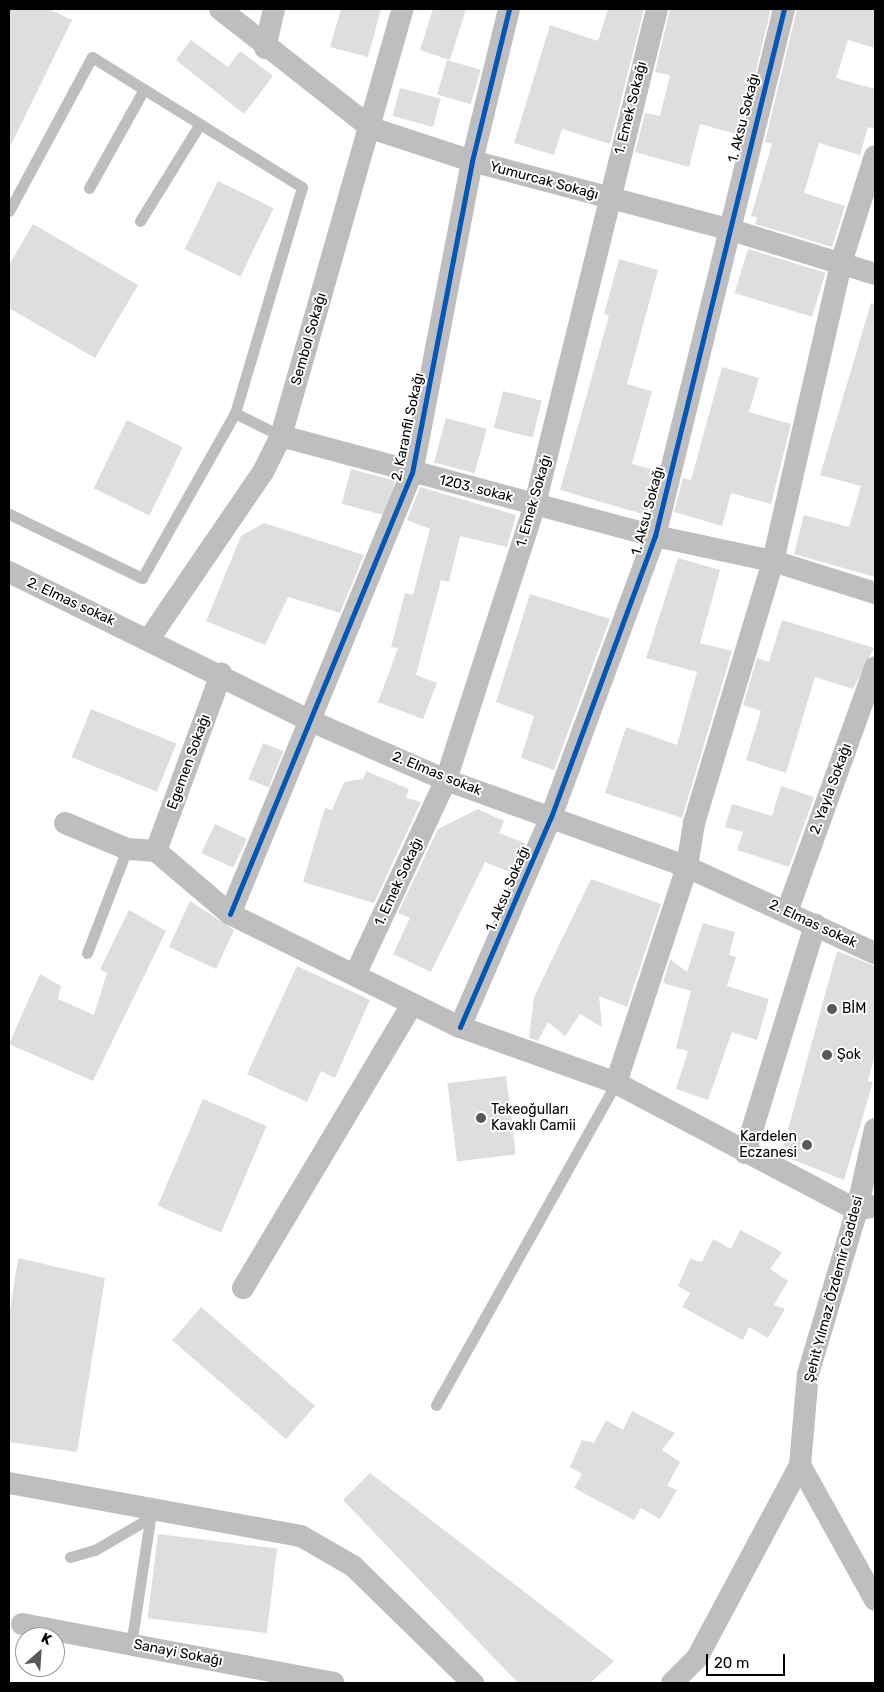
<!DOCTYPE html>
<html>
<head>
<meta charset="utf-8">
<style>
	body { margin:0 }
	#map { position:relative; width:884px; height:1692px; overflow:hidden; background:#fff; font-family:Rubik,sans-serif }
	div>[style] { position:absolute }
	[style*='--x'] { left:calc(var(--x)*1px); top:calc(var(--y)*1px); width:calc(var(--w)*1px); rotate:calc(var(--a)*1deg) }
	.building>* { inset:0; background:#dedede; transform-origin:0 0 }
	.lane>* { height:11px; margin:-5.5px; padding:0 5.5px; transform-origin:5.5px; border-radius:5.5px; background:#bebebe }
	.street>* { height:22px; margin:-11px; padding:0 11px; transform-origin:11px; border-radius:11px; background:#bebebe }
	.cycleway>* { height:5px; margin:-2.5px; padding:0 2.5px; transform-origin:2.5px; border-radius:2.5px; background:#0057b8 }
	.dots>* { width:14px; height:14px; translate:-50% -50%; box-sizing:border-box; border:2px solid #fff; border-radius:50% }
	span { translate:-50% -50%; white-space:nowrap; text-align:center; line-height:1.15; -webkit-text-stroke:4px #fff; paint-order:stroke }
	.street-label { font-size:14px; color:#000 }
	.poi-label { font-size:14px; color:#000 }
	.left { translate:0 -50%; text-align:left }
	.right { translate:-100% -50%; text-align:right }
	.frame { position:absolute; inset:0; border:10px solid #000; pointer-events:none }
	.north { position:absolute; left:15px; top:1627px; width:50px; height:50px; box-sizing:border-box; background:#fff; border:1px solid #999; border-radius:50%; rotate:26deg; font-size:14px; font-weight:700; line-height:20px; text-align:center; color:#000 }
	.north::after { content:''; display:block; margin:auto; width:18px; height:22px; background:#595959; clip-path:polygon(50% 0,100% 100%,50% 72%,0 100%) }
	.scale { position:absolute; left:706px; top:1654px; width:79px; height:22px; box-sizing:border-box; border:2px solid #000; border-top:0; padding-left:6px; font-size:15px; line-height:18px; white-space:nowrap; color:#000; -webkit-text-stroke:4px #fff; paint-order:stroke }
</style>
</head>
<body>
<div id="map">
	<div class="building">
		<div style="clip-path:polygon(9px 9px,49px 9px,72px 20px,9px 149px)"></div>
		<div style="clip-path:polygon(341px 9px,381px 9px,368px 57px,330px 47px)"></div>
		<div style="clip-path:polygon(433px 9px,466px 9px,450px 60px,420px 50px)"></div>
		<div style="clip-path:polygon(608px 9px,644px 9px,610px 144px,562px 129px,554px 155px,514px 143px,550px 25px,598px 41px)"></div>
		<div style="clip-path:polygon(670px 9px,771px 9px,740px 135px,700px 124px,689px 167px,635px 152px,645px 113px,660px 116px,670px 75px,655px 72px)"></div>
		<div style="clip-path:polygon(797px 9px,875px 9px,875px 48px,848px 40px,836px 78px,875px 89px,875px 129px,868px 127px,860px 155px,819px 143px,804px 193px,845px 206px,832px 247px,755px 224px,757px 217px,751px 216px,772px 144px,765px 142px)"></div>
		<div style="clip-path:polygon(191px 40px,228px 67px,240px 51px,273px 76px,244px 114px,176px 60px)"></div>
		<div style="left:447px;top:60px;width:35px;height:36px;rotate:16deg"></div>
		<div style="left:400px;top:88px;width:42px;height:29px;rotate:15deg"></div>
		<div style="left:218px;top:181px;width:62px;height:76px;rotate:26deg"></div>
		<div style="clip-path:polygon(33px 224px,138px 285px,95px 358px,9px 308px,9px 265px)"></div>
		<div style="left:748px;top:249px;width:81px;height:46px;rotate:17deg"></div>
		<div style="clip-path:polygon(619px 259px,658px 270px,627px 384px,652px 391px,632px 464px,657px 471px,646px 515px,560px 490px,609px 316px,604px 314px)"></div>
		<div style="clip-path:polygon(871px 303px,875px 304px,875px 577px,794px 554px,804px 515px,849px 527px,861px 486px,820px 475px)"></div>
		<div style="clip-path:polygon(722px 367px,759px 378px,749px 412px,791px 424px,771px 504px,731px 493px,722px 526px,674px 512px,683px 478px,691px 480px)"></div>
		<div style="left:503px;top:391px;width:40px;height:38px;rotate:14deg"></div>
		<div style="left:446px;top:418px;width:42px;height:46px;rotate:15deg"></div>
		<div style="left:127px;top:420px;width:62px;height:76px;rotate:26deg"></div>
		<div style="left:351px;top:469px;width:46px;height:36px;rotate:15deg"></div>
		<div style="clip-path:polygon(420px 487px,516px 515px,507px 547px,460px 536px,449px 582px,441px 580px,416px 675px,437px 683px,423px 719px,378px 702px,398px 648px,391px 647px,405px 593px,413px 595px,430px 529px,407px 520px)"></div>
		<div style="clip-path:polygon(264px 523px,364px 555px,340px 613px,288px 597px,265px 645px,206px 621px,241px 536px)"></div>
		<div style="clip-path:polygon(678px 558px,720px 570px,700px 643px,732px 651px,682px 818px,605px 793px,626px 727px,677px 745px,697px 672px,646px 658px)"></div>
		<div style="clip-path:polygon(530px 594px,610px 619px,554px 770px,521px 758px,534px 716px,496px 702px)"></div>
		<div style="clip-path:polygon(782px 620px,874px 648px,853px 689px,815px 677px,786px 773px,746px 760px,761px 711px,743px 705px,757px 658px,769px 662px)"></div>
		<div style="left:91px;top:709px;width:92px;height:52px;rotate:22deg"></div>
		<div style="left:263px;top:743px;width:22px;height:39px;rotate:22deg"></div>
		<div style="clip-path:polygon(366px 771px,409px 789px,406px 798px,421px 802px,374px 903px,303px 882px,325px 808px,332px 810px,344px 782px,363px 779px)"></div>
		<div style="clip-path:polygon(781px 786px,814px 797px,789px 867px,737px 850px,743px 832px,725px 827px,732px 804px,772px 816px)"></div>
		<div style="clip-path:polygon(478px 809px,504px 821px,499px 833px,525px 843px,512px 873px,485px 862px,431px 972px,393px 954px,410px 918px,398px 913px,438px 829px)"></div>
		<div style="left:215px;top:824px;width:35px;height:32px;rotate:25deg"></div>
		<div style="clip-path:polygon(591px 879px,661px 904px,627px 1007px,599px 996px,602px 1027px,580px 1014px,565px 1036px,548px 1022px,538px 1041px,529px 1038px,534px 997px)"></div>
		<div style="clip-path:polygon(190px 901px,234px 930px,216px 969px,169px 947px)"></div>
		<div style="clip-path:polygon(129px 910px,166px 931px,93px 1081px,9px 1044px,40px 974px,61px 986px,58px 999px,94px 1015px,107px 973px,100px 969px)"></div>
		<div style="clip-path:polygon(703px 923px,735px 932px,729px 955px,736px 957px,727px 986px,769px 999px,757px 1040px,732px 1032px,708px 1100px,676px 1089px,688px 1051px,676px 1048px,691px 991px,663px 983px,670px 959px,687px 972px)"></div>
		<div style="clip-path:polygon(837px 951px,875px 966px,875px 1055px,868px 1081px,873px 1082px,844px 1180px,781px 1155px)"></div>
		<div style="clip-path:polygon(297px 966px,370px 1000px,335px 1078px,321px 1071px,307px 1102px,247px 1074px)"></div>
		<div style="left:506px;top:1076px;width:79px;height:59px;rotate:83deg"></div>
		<div style="left:203px;top:1099px;width:69px;height:116px;rotate:23deg"></div>
		<div style="clip-path:polygon(740px 1230px,782px 1252px,770px 1269px,788px 1281px,774px 1305px,785px 1309px,768px 1338px,749px 1327px,743px 1340px,682px 1307px,690px 1293px,678px 1286px,690px 1259px,702px 1262px,713px 1239px,731px 1249px)"></div>
		<div style="clip-path:polygon(18px 1258px,105px 1278px,77px 1452px,9px 1442px,9px 1317px)"></div>
		<div style="left:201px;top:1307px;width:151px;height:44px;rotate:41deg"></div>
		<div style="clip-path:polygon(632px 1411px,675px 1433px,662px 1450px,680px 1462px,667px 1486px,677px 1490px,660px 1519px,641px 1508px,634px 1520px,574px 1488px,582px 1474px,570px 1467px,582px 1440px,594px 1443px,606px 1420px,623px 1430px)"></div>
		<div style="clip-path:polygon(370px 1473px,614px 1661px,590px 1683px,518px 1683px,343px 1500px)"></div>
		<div style="left:158px;top:1534px;width:120px;height:85px;rotate:7deg"></div>
	</div>
	<div class="lane">
		<div style="--x:89;--y:188;--w:113;--a:-60.9"></div>
		<div style="--x:9;--y:211;--w:175;--a:-61.7"></div>
		<div style="--x:92;--y:57;--w:247;--a:31.8"></div>
		<div style="--x:302;--y:187;--w:236;--a:106.5"></div>
		<div style="--x:235;--y:413;--w:189;--a:119.4"></div>
		<div style="--x:142;--y:578;--w:148;--a:-154.3"></div>
		<div style="--x:140;--y:221;--w:114;--a:-58.3"></div>
		<div style="--x:235;--y:413;--w:51;--a:26.6"></div>
		<div style="--x:87;--y:953;--w:111;--a:-69"></div>
		<div style="--x:436;--y:1405;--w:369;--a:-60.8"></div>
		<div style="--x:70;--y:1557;--w:26;--a:-16"></div>
		<div style="--x:95;--y:1550;--w:67;--a:-30.4"></div>
		<div style="--x:131;--y:1645;--w:126;--a:-81.4"></div>
	</div>
	<div class="street">
		<div style="--x:220;--y:9;--w:192;--a:38.2"></div>
		<div style="--x:371;--y:128;--w:106;--a:18.1"></div>
		<div style="--x:472;--y:161;--w:265;--a:14.9"></div>
		<div style="--x:728;--y:229;--w:154;--a:17"></div>
		<div style="--x:265;--y:48;--w:40;--a:-77"></div>
		<div style="--x:281;--y:436;--w:387;--a:15"></div>
		<div style="--x:655;--y:536;--w:121;--a:12"></div>
		<div style="--x:773;--y:561;--w:107;--a:17.4"></div>
		<div style="--x:9;--y:572;--w:339;--a:26.3"></div>
		<div style="--x:313;--y:722;--w:145;--a:23.6"></div>
		<div style="--x:446;--y:780;--w:256;--a:19.8"></div>
		<div style="--x:687;--y:867;--w:207;--a:24.6"></div>
		<div style="--x:149;--y:639;--w:202;--a:-55.7"></div>
		<div style="--x:263;--y:472;--w:40;--a:-63.4"></div>
		<div style="--x:281;--y:436;--w:444;--a:-74.1"></div>
		<div style="--x:65;--y:823;--w:67;--a:22.8"></div>
		<div style="--x:127;--y:849;--w:29;--a:4"></div>
		<div style="--x:156;--y:851;--w:97;--a:40.4"></div>
		<div style="--x:230;--y:914;--w:256;--a:26.2"></div>
		<div style="--x:460;--y:1027;--w:166;--a:19.7"></div>
		<div style="--x:616;--y:1083;--w:272;--a:27.8"></div>
		<div style="--x:857;--y:1210;--w:18;--a:-13"></div>
		<div style="--x:156;--y:851;--w:189;--a:-69.8"></div>
		<div style="--x:787;--y:912;--w:260;--a:-70.2"></div>
		<div style="--x:230;--y:914;--w:477;--a:-67.6"></div>
		<div style="--x:412;--y:473;--w:318;--a:-79.1"></div>
		<div style="--x:472;--y:161;--w:156;--a:-76.3"></div>
		<div style="--x:355;--y:975;--w:215;--a:-65"></div>
		<div style="--x:446;--y:780;--w:290;--a:-72.1"></div>
		<div style="--x:535;--y:504;--w:510;--a:-76.15"></div>
		<div style="--x:460;--y:1027;--w:229;--a:-66.6"></div>
		<div style="--x:551;--y:817;--w:300;--a:-69.7"></div>
		<div style="--x:655;--y:536;--w:543;--a:-76.25"></div>
		<div style="--x:616;--y:1083;--w:227;--a:-71.8"></div>
		<div style="--x:687;--y:867;--w:45;--a:-81"></div>
		<div style="--x:694;--y:823;--w:274;--a:-73.2"></div>
		<div style="--x:773;--y:561;--w:306;--a:-77.1"></div>
		<div style="--x:841;--y:263;--w:112;--a:-72.4"></div>
		<div style="--x:745;--y:1153;--w:239;--a:-72.9"></div>
		<div style="--x:243;--y:1288;--w:330;--a:-59.2"></div>
		<div style="--x:800;--y:1465;--w:154;--a:60.9"></div>
		<div style="--x:9;--y:1483;--w:297;--a:10.3"></div>
		<div style="--x:301;--y:1536;--w:60;--a:30"></div>
		<div style="--x:353;--y:1566;--w:168;--a:44.3"></div>
		<div style="--x:22;--y:1624;--w:317;--a:10.7"></div>
		<div style="--x:672;--y:1683;--w:35;--a:-45"></div>
		<div style="--x:697;--y:1658;--w:219;--a:-61.9"></div>
		<div style="--x:800;--y:1465;--w:91;--a:-85"></div>
		<div style="--x:808;--y:1374;--w:171;--a:-73.4"></div>
		<div style="--x:857;--y:1210;--w:83;--a:-77.5"></div>
	</div>
	<div class="cycleway">
		<div style="--x:230;--y:914;--w:477;--a:-67.6"></div>
		<div style="--x:412;--y:473;--w:318;--a:-79.1"></div>
		<div style="--x:472;--y:161;--w:156;--a:-76.3"></div>
		<div style="--x:460;--y:1027;--w:229;--a:-66.6"></div>
		<div style="--x:551;--y:817;--w:300;--a:-69.7"></div>
		<div style="--x:655;--y:536;--w:543;--a:-76.25"></div>
	</div>
	<div class="dots">
		<div style="left:832px;top:1009px;background:#595959"></div>
		<div style="left:827px;top:1055px;background:#595959"></div>
		<div style="left:481px;top:1118px;background:#595959"></div>
		<div style="left:807px;top:1145px;background:#595959"></div>
	</div>
	<div class="street-label">
		<span style="left:631px;top:108px;rotate:-76deg">1. Emek Sokağı</span>
		<span style="left:744px;top:118px;rotate:-76deg">1. Aksu Sokağı</span>
		<span style="left:544px;top:181px;rotate:15deg">Yumurcak Sokağı</span>
		<span style="left:309px;top:339px;rotate:-74deg">Sembol Sokağı</span>
		<span style="left:408px;top:427px;rotate:-78deg">2. Karanfil Sokağı</span>
		<span style="left:476px;top:489px;rotate:14deg">1203. sokak</span>
		<span style="left:534px;top:501px;rotate:-74deg">1. Emek Sokağı</span>
		<span style="left:648px;top:511px;rotate:-75deg">1. Aksu Sokağı</span>
		<span style="left:71px;top:602px;rotate:25deg">2. Elmas sokak</span>
		<span style="left:189px;top:762px;rotate:-70deg">Egemen Sokağı</span>
		<span style="left:437px;top:774px;rotate:22deg">2. Elmas sokak</span>
		<span style="left:831px;top:789px;rotate:-70deg">2. Yayla Sokağı</span>
		<span style="left:399px;top:882px;rotate:-65deg">1. Emek Sokağı</span>
		<span style="left:508px;top:889px;rotate:-67deg">1. Aksu Sokağı</span>
		<span style="left:813px;top:924px;rotate:25deg">2. Elmas sokak</span>
		<span style="left:834px;top:1289px;rotate:-75deg">Şehit Yılmaz Özdemir Caddesi</span>
		<span style="left:178px;top:1653px;rotate:11deg">Sanayi Sokağı</span>
	</div>
	<div class="poi-label">
		<span class="left" style="left:842px;top:1009px">BİM</span>
		<span class="left" style="left:837px;top:1055px">Şok</span>
		<span class="left" style="left:491px;top:1118px">Tekeoğulları<br>Kavaklı Camii</span>
		<span class="right" style="left:797px;top:1145px">Kardelen<br>Eczanesi</span>
	</div>
	<div class="frame"></div>
	<div class="north">K</div>
	<div class="scale">20 m</div>
</div>
</body>
</html>
